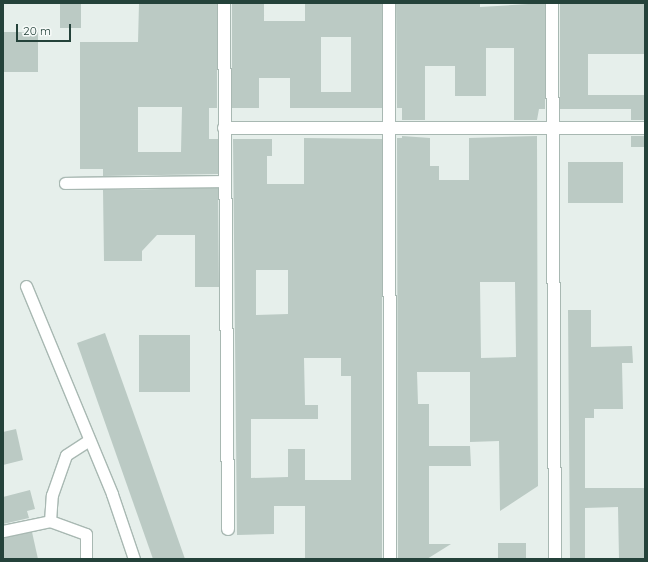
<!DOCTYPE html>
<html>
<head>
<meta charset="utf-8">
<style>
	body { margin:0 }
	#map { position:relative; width:648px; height:562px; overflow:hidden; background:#e6efeb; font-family:Quicksand,sans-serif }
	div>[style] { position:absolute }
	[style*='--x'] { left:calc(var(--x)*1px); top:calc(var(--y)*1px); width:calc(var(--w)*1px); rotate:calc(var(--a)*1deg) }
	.building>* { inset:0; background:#bbcac4; transform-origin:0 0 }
	.roads { filter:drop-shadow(1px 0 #a8b8b2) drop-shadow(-1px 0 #a8b8b2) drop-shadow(0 1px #a8b8b2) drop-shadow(0 -1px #a8b8b2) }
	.service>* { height:11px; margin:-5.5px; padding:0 5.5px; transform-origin:5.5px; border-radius:5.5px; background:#fff }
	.minor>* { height:12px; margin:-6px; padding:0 6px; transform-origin:6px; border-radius:6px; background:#fff }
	span { translate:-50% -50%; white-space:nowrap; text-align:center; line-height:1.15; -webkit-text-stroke:3px #f7fbf9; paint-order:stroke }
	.frame { position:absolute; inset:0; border:4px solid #24423a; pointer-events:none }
	.scale { position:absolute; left:16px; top:24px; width:55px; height:18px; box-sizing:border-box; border:2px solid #24423a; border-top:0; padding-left:5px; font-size:12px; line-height:14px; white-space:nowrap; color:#24423a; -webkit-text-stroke:3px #f7fbf9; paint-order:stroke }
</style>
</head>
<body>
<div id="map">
	<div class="building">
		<div style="left:60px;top:3px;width:21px;height:25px"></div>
		<div style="clip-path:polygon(evenodd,139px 3px,217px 3px,217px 108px,209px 108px,209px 139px,218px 139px,218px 174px,103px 176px,103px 169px,80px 169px,80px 42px,138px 42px,139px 3px,138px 107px,182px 107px,181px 152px,138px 152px,138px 107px)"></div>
		<div style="clip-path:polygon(evenodd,232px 3px,264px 3px,264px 21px,305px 21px,305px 3px,382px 3px,382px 108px,290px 108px,290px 78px,259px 78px,259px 108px,232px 108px,232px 3px,321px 37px,351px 37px,351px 92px,321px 92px,321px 37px)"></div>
		<div style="clip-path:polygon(396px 3px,480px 3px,480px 7px,545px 3px,545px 109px,539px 109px,537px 120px,514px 120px,514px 48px,486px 48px,486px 96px,455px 96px,455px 66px,425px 66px,425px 120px,402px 120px,402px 108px,397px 108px)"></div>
		<div style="clip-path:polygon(560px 3px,645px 3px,645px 54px,588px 54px,588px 95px,645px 95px,645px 120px,631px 120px,631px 109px,560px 109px)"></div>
		<div style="left:3px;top:32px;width:35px;height:40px"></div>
		<div style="clip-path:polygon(evenodd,402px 136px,430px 138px,430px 166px,439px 166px,439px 180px,469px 180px,469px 138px,537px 136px,538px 486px,500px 511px,499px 441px,470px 442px,470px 372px,417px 372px,418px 404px,429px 404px,429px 446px,470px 446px,471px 466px,429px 466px,429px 544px,451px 544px,427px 559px,398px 559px,397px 138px,402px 138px,402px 136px,480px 282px,515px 282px,516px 357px,481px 358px,480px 282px)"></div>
		<div style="left:631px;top:136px;width:14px;height:11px"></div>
		<div style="clip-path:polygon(evenodd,304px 138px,382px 139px,382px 559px,305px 559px,305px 506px,274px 506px,274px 534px,237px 535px,233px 139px,272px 139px,272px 156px,267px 156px,267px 184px,304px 184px,304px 138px,256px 270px,288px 270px,288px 314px,256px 315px,256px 270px,304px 138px,304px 358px,341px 358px,341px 376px,351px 376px,351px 480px,305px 480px,305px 449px,288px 449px,288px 477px,251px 478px,251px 419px,318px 419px,318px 405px,305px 405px,304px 358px)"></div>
		<div style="left:568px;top:162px;width:55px;height:41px"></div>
		<div style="clip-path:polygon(218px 188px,219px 287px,195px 287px,195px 235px,157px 235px,142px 251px,142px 261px,104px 261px,103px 190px)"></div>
		<div style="clip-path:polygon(568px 310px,591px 310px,591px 347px,632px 346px,633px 363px,622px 363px,623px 409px,594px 409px,594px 418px,585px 418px,585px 488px,645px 488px,645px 559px,619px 559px,618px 507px,585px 508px,585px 559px,570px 559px)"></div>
		<div style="clip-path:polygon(105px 333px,146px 448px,185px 559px,153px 559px,77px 343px)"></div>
		<div style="left:139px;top:335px;width:51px;height:57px"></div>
		<div style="clip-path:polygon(16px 429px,23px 460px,3px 465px,3px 432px)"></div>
		<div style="clip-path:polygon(30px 490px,35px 509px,27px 511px,29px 518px,3px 524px,3px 497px)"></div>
		<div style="clip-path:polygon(32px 532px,38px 559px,3px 559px,3px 538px)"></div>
		<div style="left:526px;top:543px;width:16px;height:28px;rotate:90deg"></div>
	</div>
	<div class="roads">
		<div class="service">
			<div style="--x:65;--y:183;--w:158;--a:-0.7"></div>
			<div style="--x:26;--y:286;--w:225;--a:67.5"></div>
			<div style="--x:112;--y:494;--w:69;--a:71.3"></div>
			<div style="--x:50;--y:521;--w:38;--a:20"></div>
			<div style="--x:86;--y:534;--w:25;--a:90"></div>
			<div style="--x:3;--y:531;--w:48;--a:-12"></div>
			<div style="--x:50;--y:521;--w:26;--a:-86"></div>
			<div style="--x:52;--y:495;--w:42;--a:-70.7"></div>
			<div style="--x:66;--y:455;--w:27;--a:-33"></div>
		</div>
		<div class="minor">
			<div style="--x:224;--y:3;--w:526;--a:89.56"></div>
			<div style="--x:389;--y:3;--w:556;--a:89.9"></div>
			<div style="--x:552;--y:3;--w:556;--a:89.69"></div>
			<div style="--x:224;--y:128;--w:421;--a:0"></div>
		</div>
	</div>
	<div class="frame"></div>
	<div class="scale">20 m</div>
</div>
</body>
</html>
